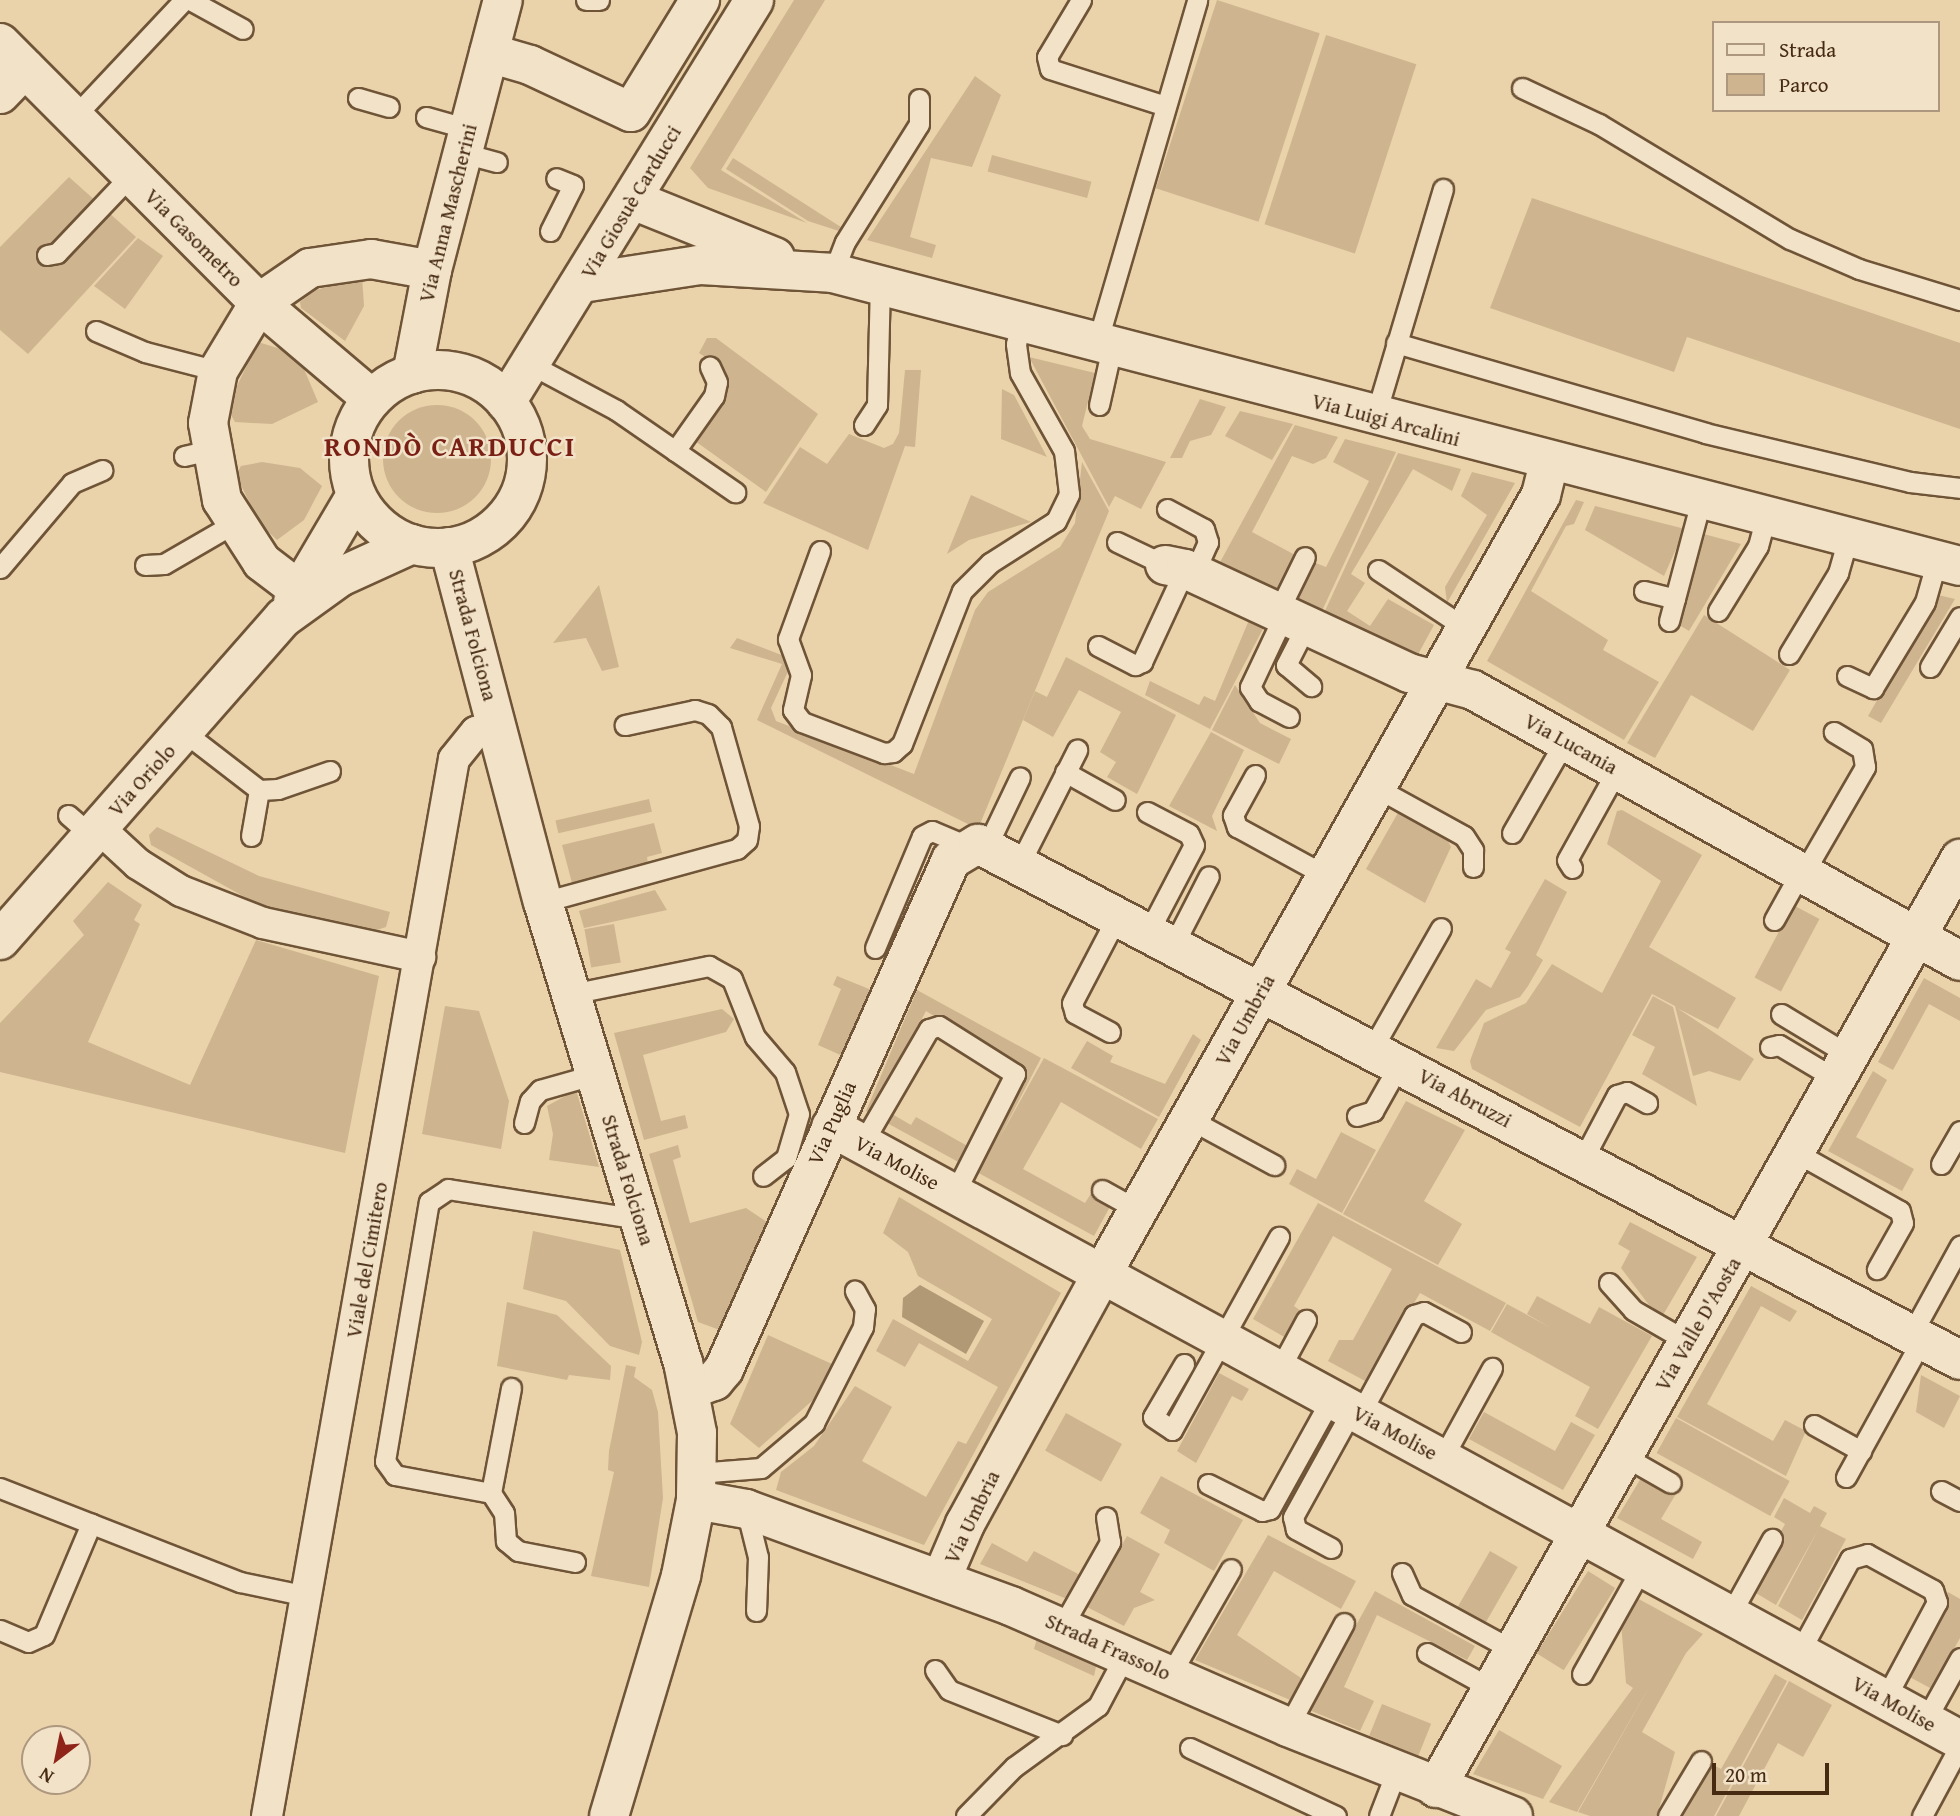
<!DOCTYPE html>
<html>
<head>
<meta charset="utf-8">
<style>
	body { margin:0 }
	#map { position:relative; width:1960px; height:1816px; overflow:hidden; background:#ead2aa; font-family:"Gentium Book Plus",serif }
	div>[style] { position:absolute }
	[style*='--x'] { left:calc(var(--x)*1px); top:calc(var(--y)*1px); width:calc(var(--w)*1px); rotate:calc(var(--a)*1deg) }
	.green>* { inset:0; background:#ceb590; transform-origin:0 0 }
	.round { border-radius:50% }
	.water>* { inset:0; background:#b29976 }
	.roads { filter:drop-shadow(2px 0 #6f5437) drop-shadow(-2px 0 #6f5437) drop-shadow(0 2px #6f5437) drop-shadow(0 -2px #6f5437) }
	.service>* { height:19px; margin:-9.5px; padding:0 9.5px; transform-origin:9.5px; border-radius:9.5px; background:#f1e2c8 }
	.pedestrian>* { height:30px; margin:-15px; padding:0 15px; transform-origin:15px; border-radius:15px; background:#f1e2c8 }
	.minor>* { height:38px; margin:-19px; padding:0 19px; transform-origin:19px; border-radius:19px; background:#f1e2c8 }
	.tertiary>* { height:38px; margin:-19px; padding:0 19px; transform-origin:19px; border-radius:19px; background:#f1e2c8 }
	.tertiary>.ring { margin:-19px; padding:0; box-sizing:content-box; background:none; border:38px solid #f1e2c8; border-radius:50% }
	span { translate:-50% -50%; white-space:nowrap; text-align:center; line-height:1.15; -webkit-text-stroke:5px #f1e2c8; paint-order:stroke }
	.street-label { font-size:21px; color:#462a11 }
	.district-label { font-size:28px; color:#7a1f14; font-weight:700; letter-spacing:2px }
	.legend { position:absolute; left:1712px; top:21px; width:228px; height:91px; box-sizing:border-box; background:#f1e2c8; border:2px solid #ad987f; margin:0; padding:9px 12px; list-style:none; font-size:21px; color:#462a11 }
	.legend li { display:flex; align-items:center; gap:14px; height:35px }
	.legend b { width:35px; border:2px solid #ad987f }
	.north { position:absolute; left:21px; top:1725px; width:70px; height:70px; box-sizing:border-box; background:#f1e2c8; border:2px solid #ad987f; border-radius:50%; rotate:212deg; font-size:19px; font-weight:700; line-height:28px; text-align:center; color:#462a11 }
	.north::after { content:''; display:block; margin:auto; width:24px; height:32px; background:#8f2418; clip-path:polygon(50% 0,100% 100%,50% 72%,0 100%) }
	.scale { position:absolute; left:1712px; top:1763px; width:117px; height:32px; box-sizing:border-box; border:4px solid #462a11; border-top:0; padding-left:9px; font-size:21px; line-height:24px; white-space:nowrap; color:#462a11; -webkit-text-stroke:5px #f1e2c8; paint-order:stroke }
</style>
</head>
<body>
<div id="map">
	<div class="green">
		<div style="clip-path:polygon(794px 0,825px 0,721px 170px,807px 223px,708px 188px,690px 168px)"></div>
		<div style="left:1217px;top:0;width:108px;height:198px;rotate:18deg"></div>
		<div style="left:1326px;top:35px;width:95px;height:199px;rotate:18deg"></div>
		<div style="clip-path:polygon(975px 76px,1001px 95px,972px 167px,931px 158px,910px 237px,936px 245px,932px 258px,867px 240px)"></div>
		<div style="left:992px;top:155px;width:103px;height:17px;rotate:15deg"></div>
		<div style="clip-path:polygon(733px 158px,844px 229px,842px 232px,808px 221px,726px 169px)"></div>
		<div style="clip-path:polygon(69px 177px,136px 237px,28px 354px,0 330px,0 247px)"></div>
		<div style="clip-path:polygon(1532px 198px,1960px 343px,1960px 429px,1687px 337px,1674px 372px,1490px 308px)"></div>
		<div style="clip-path:polygon(138px 238px,163px 256px,125px 309px,94px 286px)"></div>
		<div style="clip-path:polygon(362px 277px,364px 306px,345px 341px,301px 308px,300px 302px,316px 290px)"></div>
		<div style="clip-path:polygon(707px 338px,716px 338px,818px 414px,766px 492px,695px 441px,722px 402px,726px 371px,699px 353px)"></div>
		<div style="clip-path:polygon(258px 342px,284px 350px,304px 369px,318px 402px,272px 424px,235px 422px,231px 415px,237px 386px)"></div>
		<div style="clip-path:polygon(1029px 357px,1095px 373px,1082px 426px,1090px 439px,1166px 462px,1141px 509px,1115px 496px,1109px 507px)"></div>
		<div style="clip-path:polygon(905px 370px,921px 370px,915px 447px,905px 446px,868px 550px,763px 503px,800px 447px,827px 464px,849px 434px,884px 448px,893px 444px,899px 433px)"></div>
		<div style="clip-path:polygon(1002px 389px,1014px 395px,1047px 457px,1001px 439px)"></div>
		<div style="clip-path:polygon(1200px 399px,1226px 407px,1211px 435px,1190px 441px,1182px 458px,1170px 458px)"></div>
		<div class="round" style="left:383px;top:405px;width:108px;height:108px"></div>
		<div style="clip-path:polygon(1240px 411px,1293px 424px,1272px 460px,1225px 436px)"></div>
		<div style="clip-path:polygon(1295px 425px,1338px 437px,1326px 458px,1313px 464px,1292px 456px,1252px 532px,1297px 556px,1278px 591px,1219px 564px)"></div>
		<div style="clip-path:polygon(1345px 439px,1396px 452px,1321px 613px,1294px 600px,1313px 562px,1326px 567px,1369px 481px,1333px 462px)"></div>
		<div style="clip-path:polygon(1398px 453px,1461px 469px,1452px 491px,1413px 469px,1351px 574px,1365px 583px,1347px 611px,1370px 626px,1388px 599px,1434px 625px,1416px 658px,1324px 613px)"></div>
		<div style="clip-path:polygon(262px 462px,300px 468px,322px 486px,304px 520px,277px 540px,260px 524px,236px 475px,241px 466px)"></div>
		<div style="clip-path:polygon(1082px 462px,1109px 511px,978px 829px,757px 720px,782px 664px,730px 648px,737px 638px,784px 656px,791px 665px,771px 708px,776px 721px,914px 774px,975px 610px,988px 592px,1060px 547px,1075px 523px)"></div>
		<div style="clip-path:polygon(1472px 472px,1515px 483px,1447px 603px,1445px 587px,1487px 515px,1461px 496px)"></div>
		<div style="clip-path:polygon(971px 495px,1031px 522px,969px 540px,947px 554px)"></div>
		<div style="clip-path:polygon(1576px 500px,1584px 502px,1574px 524px,1566px 526px,1531px 591px,1608px 640px,1603px 650px,1659px 682px,1624px 740px,1487px 661px)"></div>
		<div style="clip-path:polygon(1595px 506px,1685px 529px,1664px 576px,1585px 530px)"></div>
		<div style="clip-path:polygon(1700px 533px,1741px 544px,1689px 631px,1676px 623px)"></div>
		<div style="clip-path:polygon(599px 585px,619px 667px,602px 671px,586px 638px,553px 643px)"></div>
		<div style="clip-path:polygon(1938px 595px,1955px 599px,1881px 723px,1868px 716px)"></div>
		<div style="clip-path:polygon(1704px 615px,1790px 670px,1753px 731px,1691px 695px,1655px 758px,1627px 743px)"></div>
		<div style="clip-path:polygon(1249px 620px,1264px 627px,1210px 729px,1145px 695px,1150px 681px,1199px 705px,1204px 696px,1215px 701px)"></div>
		<div style="clip-path:polygon(1066px 657px,1176px 715px,1137px 794px,1107px 777px,1116px 762px,1100px 752px,1121px 712px,1079px 690px,1053px 737px,1023px 720px,1035px 691px,1047px 697px)"></div>
		<div style="clip-path:polygon(1235px 685px,1260px 723px,1291px 739px,1279px 764px,1212px 730px)"></div>
		<div style="clip-path:polygon(1211px 732px,1244px 750px,1212px 816px,1217px 831px,1169px 806px)"></div>
		<div style="left:649px;top:799px;width:13px;height:96px;rotate:77deg"></div>
		<div style="clip-path:polygon(1622px 810px,1702px 855px,1649px 947px,1736px 998px,1718px 1029px,1677px 1008px,1754px 1059px,1740px 1081px,1709px 1071px,1693px 1076px,1675px 1006px,1652px 994px,1580px 1127px,1472px 1069px,1470px 1061px,1484px 1023px,1526px 1003px,1552px 964px,1602px 993px,1661px 881px,1607px 844px,1617px 811px)"></div>
		<div style="clip-path:polygon(1399px 811px,1446px 837px,1451px 847px,1425px 903px,1366px 869px)"></div>
		<div style="clip-path:polygon(654px 823px,662px 853px,647px 857px,648px 864px,572px 883px,562px 845px)"></div>
		<div style="clip-path:polygon(157px 827px,259px 876px,390px 912px,386px 927px,362px 935px,263px 907px,151px 845px,149px 835px)"></div>
		<div style="clip-path:polygon(1545px 879px,1567px 892px,1536px 955px,1543px 960px,1528px 986px,1520px 997px,1486px 1010px,1454px 1051px,1436px 1048px,1476px 979px,1491px 988px,1511px 952px,1505px 949px)"></div>
		<div style="clip-path:polygon(108px 882px,142px 905px,134px 920px,140px 924px,88px 1042px,190px 1085px,256px 940px,379px 976px,345px 1153px,0 1072px,0 1023px,84px 935px,73px 921px)"></div>
		<div style="clip-path:polygon(655px 890px,667px 910px,584px 928px,579px 911px)"></div>
		<div style="left:1793px;top:905px;width:30px;height:82px;rotate:28deg"></div>
		<div style="left:614px;top:924px;width:39px;height:30px;rotate:80deg"></div>
		<div style="clip-path:polygon(837px 976px,874px 991px,845px 1057px,818px 1045px,841px 989px,833px 985px)"></div>
		<div style="clip-path:polygon(1924px 978px,1960px 998px,1960px 1021px,1929px 1004px,1893px 1070px,1878px 1062px)"></div>
		<div style="clip-path:polygon(917px 990px,1041px 1058px,999px 1139px,1044px 1058px,1158px 1119px,1141px 1149px,1061px 1102px,1023px 1169px,1085px 1203px,1092px 1192px,1112px 1203px,1094px 1236px,973px 1170px,1024px 1072px,926px 1011px,871px 1114px,866px 1111px)"></div>
		<div style="clip-path:polygon(1653px 996px,1673px 1007px,1697px 1106px,1642px 1074px,1655px 1047px,1632px 1035px)"></div>
		<div style="clip-path:polygon(445px 1006px,479px 1011px,509px 1101px,501px 1149px,422px 1134px)"></div>
		<div style="clip-path:polygon(722px 1009px,734px 1019px,726px 1032px,643px 1055px,661px 1121px,685px 1115px,688px 1128px,644px 1140px,614px 1033px)"></div>
		<div style="clip-path:polygon(1193px 1034px,1201px 1040px,1159px 1117px,1071px 1068px,1087px 1041px,1113px 1056px,1110px 1062px,1165px 1084px)"></div>
		<div style="clip-path:polygon(1873px 1071px,1887px 1080px,1856px 1137px,1914px 1169px,1902px 1191px,1828px 1151px)"></div>
		<div style="clip-path:polygon(576px 1090px,599px 1167px,549px 1160px,553px 1134px,547px 1106px)"></div>
		<div style="clip-path:polygon(1406px 1101px,1465px 1130px,1424px 1201px,1462px 1224px,1438px 1265px,1343px 1214px)"></div>
		<div style="clip-path:polygon(892px 1114px,911px 1125px,916px 1117px,971px 1148px,962px 1164px,887px 1123px)"></div>
		<div style="clip-path:polygon(1341px 1132px,1376px 1150px,1342px 1213px,1289px 1184px,1297px 1169px,1316px 1179px)"></div>
		<div style="clip-path:polygon(678px 1145px,681px 1157px,673px 1160px,690px 1223px,746px 1208px,773px 1226px,727px 1326px,717px 1329px,698px 1322px,649px 1154px)"></div>
		<div style="clip-path:polygon(899px 1197px,1061px 1293px,924px 1545px,776px 1490px,781px 1472px,814px 1446px,855px 1386px,892px 1407px,862px 1461px,926px 1497px,958px 1441px,966px 1444px,998px 1387px,919px 1343px,905px 1367px,876px 1351px,893px 1319px,968px 1361px,992px 1319px,918px 1276px,908px 1252px,883px 1233px)"></div>
		<div style="clip-path:polygon(1318px 1203px,1506px 1303px,1490px 1331px,1420px 1293px,1367px 1382px,1328px 1361px,1339px 1340px,1353px 1340px,1392px 1269px,1333px 1236px,1294px 1306px,1301px 1311px,1286px 1338px,1253px 1319px)"></div>
		<div style="clip-path:polygon(1630px 1222px,1697px 1257px,1663px 1315px,1649px 1305px,1621px 1268px,1630px 1251px,1618px 1244px)"></div>
		<div style="clip-path:polygon(533px 1231px,620px 1250px,642px 1342px,639px 1355px,610px 1346px,566px 1301px,523px 1289px)"></div>
		<div style="clip-path:polygon(1751px 1286px,1797px 1311px,1790px 1322px,1761px 1306px,1707px 1404px,1773px 1441px,1785px 1420px,1806px 1431px,1786px 1476px,1677px 1417px)"></div>
		<div style="clip-path:polygon(1537px 1296px,1590px 1324px,1599px 1307px,1652px 1336px,1598px 1429px,1575px 1416px,1590px 1387px,1491px 1332px,1507px 1304px,1551px 1328px,1527px 1314px)"></div>
		<div style="clip-path:polygon(507px 1302px,557px 1315px,611px 1366px,610px 1380px,569px 1375px,567px 1380px,497px 1366px)"></div>
		<div style="clip-path:polygon(768px 1335px,832px 1364px,831px 1372px,822px 1392px,759px 1448px,730px 1424px)"></div>
		<div style="clip-path:polygon(626px 1365px,636px 1367px,634px 1377px,652px 1390px,658px 1412px,663px 1498px,649px 1587px,591px 1576px,614px 1472px,608px 1470px,609px 1451px)"></div>
		<div style="clip-path:polygon(1219px 1373px,1249px 1389px,1242px 1401px,1232px 1396px,1196px 1463px,1177px 1451px)"></div>
		<div style="clip-path:polygon(1921px 1375px,1960px 1396px,1944px 1428px,1916px 1412px)"></div>
		<div style="clip-path:polygon(1484px 1412px,1555px 1451px,1571px 1422px,1595px 1435px,1563px 1490px,1469px 1439px)"></div>
		<div style="left:1066px;top:1413px;width:64px;height:43px;rotate:29deg"></div>
		<div style="left:1676px;top:1418px;width:130px;height:40px;rotate:29deg"></div>
		<div style="clip-path:polygon(1644px 1473px,1677px 1492px,1661px 1519px,1702px 1542px,1693px 1559px,1617px 1518px)"></div>
		<div style="clip-path:polygon(1161px 1476px,1243px 1520px,1214px 1571px,1164px 1543px,1170px 1530px,1140px 1513px)"></div>
		<div style="clip-path:polygon(1784px 1498px,1810px 1513px,1814px 1506px,1827px 1513px,1820px 1526px,1846px 1539px,1802px 1620px,1778px 1606px,1818px 1530px,1776px 1605px,1749px 1589px,1785px 1524px,1774px 1517px)"></div>
		<div style="clip-path:polygon(1268px 1535px,1356px 1581px,1341px 1609px,1274px 1571px,1237px 1635px,1307px 1682px,1295px 1702px,1195px 1660px)"></div>
		<div style="clip-path:polygon(1127px 1536px,1160px 1554px,1140px 1592px,1155px 1600px,1134px 1608px,1124px 1626px,1087px 1607px)"></div>
		<div style="clip-path:polygon(768px 1537px,1040px 1631px,1097px 1662px,1094px 1676px,1034px 1649px,1037px 1638px)"></div>
		<div style="clip-path:polygon(992px 1543px,1027px 1562px,1034px 1551px,1082px 1576px,1067px 1599px,980px 1564px)"></div>
		<div style="left:1490px;top:1551px;width:32px;height:67px;rotate:30deg"></div>
		<div style="left:1588px;top:1571px;width:32px;height:97px;rotate:32deg"></div>
		<div style="clip-path:polygon(1375px 1591px,1475px 1646px,1467px 1660px,1377px 1615px,1344px 1687px,1374px 1701px,1360px 1731px,1309px 1710px)"></div>
		<div style="clip-path:polygon(1948px 1592px,1960px 1599px,1960px 1638px,1932px 1689px,1904px 1674px)"></div>
		<div style="clip-path:polygon(1635px 1597px,1703px 1634px,1686px 1653px,1642px 1732px,1675px 1752px,1657px 1816px,1590px 1816px,1578px 1812px,1655px 1677px,1577px 1812px,1549px 1802px,1633px 1688px,1626px 1683px,1621px 1623px)"></div>
		<div style="clip-path:polygon(1775px 1674px,1787px 1681px,1714px 1816px,1679px 1816px,1711px 1764px,1721px 1769px)"></div>
		<div style="clip-path:polygon(1789px 1681px,1832px 1705px,1803px 1757px,1778px 1743px,1739px 1816px,1716px 1816px)"></div>
		<div style="left:1382px;top:1704px;width:53px;height:34px;rotate:22deg"></div>
		<div style="clip-path:polygon(1499px 1730px,1562px 1766px,1543px 1799px,1473px 1774px)"></div>
	</div>
	<div class="water">
		<div style="clip-path:polygon(920px 1285px,984px 1321px,966px 1354px,902px 1317px,903px 1298px)"></div>
	</div>
	<div class="roads">
		<div class="service">
			<div style="--x:190;--y:0;--w:60;--a:28.7"></div>
			<div style="--x:586;--y:0;--w:13;--a:0"></div>
			<div style="--x:1081;--y:0;--w:66;--a:120.8"></div>
			<div style="--x:1047;--y:57;--w:12;--a:76"></div>
			<div style="--x:1050;--y:69;--w:119;--a:17.7"></div>
			<div style="--x:1522;--y:88;--w:85;--a:25.1"></div>
			<div style="--x:1599;--y:124;--w:223;--a:31.1"></div>
			<div style="--x:1790;--y:239;--w:75;--a:23.5"></div>
			<div style="--x:1859;--y:269;--w:106;--a:17.1"></div>
			<div style="--x:358;--y:98;--w:32;--a:16"></div>
			<div style="--x:74;--y:117;--w:161;--a:-46.8"></div>
			<div style="--x:426;--y:117;--w:45;--a:15.6"></div>
			<div style="--x:463;--y:153;--w:35;--a:15"></div>
			<div style="--x:550;--y:231;--w:51;--a:-63.4"></div>
			<div style="--x:573;--y:185;--w:18;--a:-158"></div>
			<div style="--x:47;--y:255;--w:10;--a:-11"></div>
			<div style="--x:57;--y:253;--w:109;--a:-46.5"></div>
			<div style="--x:833;--y:273;--w:33;--a:-69"></div>
			<div style="--x:845;--y:242;--w:139;--a:-57.9"></div>
			<div style="--x:919;--y:124;--w:25;--a:-90"></div>
			<div style="--x:96;--y:331;--w:53;--a:23.2"></div>
			<div style="--x:145;--y:352;--w:75;--a:14.6"></div>
			<div style="--x:1097;--y:343;--w:357;--a:-73.7"></div>
			<div style="--x:1396;--y:343;--w:322;--a:16.2"></div>
			<div style="--x:1705;--y:433;--w:211;--a:13.4"></div>
			<div style="--x:1910;--y:482;--w:50;--a:6.8"></div>
			<div style="--x:530;--y:364;--w:98;--a:28.1"></div>
			<div style="--x:616;--y:410;--w:145;--a:34.6"></div>
			<div style="--x:1099;--y:405;--w:59;--a:-77.4"></div>
			<div style="--x:1375;--y:417;--w:238;--a:-73.4"></div>
			<div style="--x:864;--y:425;--w:24;--a:-57"></div>
			<div style="--x:877;--y:405;--w:120;--a:-88.6"></div>
			<div style="--x:675;--y:451;--w:67;--a:-54.7"></div>
			<div style="--x:714;--y:396;--w:14;--a:-78"></div>
			<div style="--x:717;--y:382;--w:17;--a:-115"></div>
			<div style="--x:184;--y:456;--w:26;--a:-13"></div>
			<div style="--x:1167;--y:509;--w:42;--a:28.4"></div>
			<div style="--x:1204;--y:529;--w:14;--a:73"></div>
			<div style="--x:1208;--y:542;--w:34;--a:114"></div>
			<div style="--x:1117;--y:542;--w:53;--a:25.6"></div>
			<div style="--x:820;--y:551;--w:94;--a:110"></div>
			<div style="--x:788;--y:639;--w:38;--a:70"></div>
			<div style="--x:801;--y:675;--w:36;--a:103"></div>
			<div style="--x:793;--y:710;--w:15;--a:53"></div>
			<div style="--x:802;--y:722;--w:88;--a:20.7"></div>
			<div style="--x:884;--y:753;--w:9;--a:-6"></div>
			<div style="--x:893;--y:752;--w:12;--a:-42"></div>
			<div style="--x:902;--y:744;--w:164;--a:-68.6"></div>
			<div style="--x:962;--y:591;--w:40;--a:-45"></div>
			<div style="--x:990;--y:563;--w:78;--a:-32.5"></div>
			<div style="--x:1056;--y:521;--w:30;--a:-64"></div>
			<div style="--x:1069;--y:494;--w:43;--a:-96.6"></div>
			<div style="--x:1064;--y:451;--w:90;--a:-119.4"></div>
			<div style="--x:1020;--y:373;--w:29;--a:-98"></div>
			<div style="--x:1016;--y:344;--w:23;--a:-77"></div>
			<div style="--x:145;--y:565;--w:19;--a:-3"></div>
			<div style="--x:164;--y:564;--w:80;--a:-30.1"></div>
			<div style="--x:0;--y:568;--w:111;--a:-49.7"></div>
			<div style="--x:72;--y:483;--w:33;--a:-23"></div>
			<div style="--x:1378;--y:570;--w:107;--a:33.5"></div>
			<div style="--x:1644;--y:591;--w:32;--a:14"></div>
			<div style="--x:1718;--y:611;--w:76;--a:-58.4"></div>
			<div style="--x:1758;--y:546;--w:30;--a:-75"></div>
			<div style="--x:1278;--y:612;--w:61;--a:-63.9"></div>
			<div style="--x:1284;--y:615;--w:80;--a:115.3"></div>
			<div style="--x:1250;--y:687;--w:17;--a:57"></div>
			<div style="--x:1259;--y:701;--w:34;--a:28"></div>
			<div style="--x:1669;--y:621;--w:124;--a:-75.1"></div>
			<div style="--x:1306;--y:626;--w:44;--a:117.1"></div>
			<div style="--x:1286;--y:665;--w:33;--a:40"></div>
			<div style="--x:1098;--y:646;--w:42;--a:27.2"></div>
			<div style="--x:1135;--y:665;--w:8;--a:-23"></div>
			<div style="--x:1142;--y:662;--w:102;--a:-65.2"></div>
			<div style="--x:1789;--y:654;--w:95;--a:-58.8"></div>
			<div style="--x:1838;--y:573;--w:36;--a:-74"></div>
			<div style="--x:1930;--y:667;--w:58;--a:-59"></div>
			<div style="--x:1847;--y:676;--w:29;--a:25"></div>
			<div style="--x:1873;--y:688;--w:100;--a:-58.8"></div>
			<div style="--x:1925;--y:602;--w:44;--a:-74.1"></div>
			<div style="--x:184;--y:732;--w:95;--a:37.7"></div>
			<div style="--x:259;--y:790;--w:19;--a:-3"></div>
			<div style="--x:278;--y:789;--w:55;--a:-19.1"></div>
			<div style="--x:1065;--y:772;--w:57;--a:29.2"></div>
			<div style="--x:1255;--y:775;--w:46;--a:118.8"></div>
			<div style="--x:1233;--y:815;--w:13;--a:72"></div>
			<div style="--x:1237;--y:827;--w:102;--a:28.6"></div>
			<div style="--x:1377;--y:788;--w:99;--a:28.9"></div>
			<div style="--x:1464;--y:836;--w:17;--a:57"></div>
			<div style="--x:1473;--y:850;--w:17;--a:90"></div>
			<div style="--x:1147;--y:812;--w:47;--a:27.6"></div>
			<div style="--x:1189;--y:834;--w:12;--a:66"></div>
			<div style="--x:1194;--y:845;--w:97;--a:117.6"></div>
			<div style="--x:68;--y:815;--w:32;--a:41"></div>
			<div style="--x:1512;--y:833;--w:106;--a:-60.1"></div>
			<div style="--x:251;--y:836;--w:47;--a:-80.1"></div>
			<div style="--x:987;--y:846;--w:76;--a:-64.4"></div>
			<div style="--x:1020;--y:863;--w:127;--a:-63.2"></div>
			<div style="--x:1572;--y:868;--w:9;--a:-122"></div>
			<div style="--x:1567;--y:860;--w:103;--a:-60.9"></div>
			<div style="--x:1803;--y:874;--w:124;--a:-59.9"></div>
			<div style="--x:1865;--y:767;--w:18;--a:-99"></div>
			<div style="--x:1862;--y:749;--w:33;--a:-149"></div>
			<div style="--x:543;--y:902;--w:201;--a:-15.3"></div>
			<div style="--x:737;--y:849;--w:13;--a:-42"></div>
			<div style="--x:747;--y:840;--w:14;--a:-82"></div>
			<div style="--x:749;--y:826;--w:103;--a:-105.8"></div>
			<div style="--x:721;--y:727;--w:18;--a:-135"></div>
			<div style="--x:708;--y:714;--w:14;--a:-163"></div>
			<div style="--x:695;--y:710;--w:72;--a:167.9"></div>
			<div style="--x:1774;--y:920;--w:54;--a:-61"></div>
			<div style="--x:1174;--y:944;--w:76;--a:-62.8"></div>
			<div style="--x:875;--y:948;--w:121;--a:-67.2"></div>
			<div style="--x:922;--y:836;--w:11;--a:-27"></div>
			<div style="--x:932;--y:831;--w:38;--a:23"></div>
			<div style="--x:571;--y:994;--w:141;--a:-11.5"></div>
			<div style="--x:709;--y:966;--w:26;--a:29"></div>
			<div style="--x:732;--y:979;--w:62;--a:68.4"></div>
			<div style="--x:755;--y:1037;--w:46;--a:49.4"></div>
			<div style="--x:785;--y:1072;--w:44;--a:71.6"></div>
			<div style="--x:799;--y:1114;--w:46;--a:106.5"></div>
			<div style="--x:786;--y:1158;--w:29;--a:142"></div>
			<div style="--x:1781;--y:1014;--w:79;--a:31.1"></div>
			<div style="--x:1110;--y:1032;--w:40;--a:-152"></div>
			<div style="--x:1075;--y:1013;--w:10;--a:-107"></div>
			<div style="--x:1072;--y:1003;--w:99;--a:-62.4"></div>
			<div style="--x:1770;--y:1047;--w:9;--a:-13"></div>
			<div style="--x:1779;--y:1045;--w:66;--a:30.8"></div>
			<div style="--x:1372;--y:1049;--w:139;--a:-60.3"></div>
			<div style="--x:1357;--y:1116;--w:17;--a:-17"></div>
			<div style="--x:1373;--y:1111;--w:55;--a:-60.6"></div>
			<div style="--x:1189;--y:1119;--w:97;--a:28.4"></div>
			<div style="--x:524;--y:1123;--w:23;--a:-75"></div>
			<div style="--x:530;--y:1101;--w:15;--a:-48"></div>
			<div style="--x:540;--y:1090;--w:58;--a:-15.9"></div>
			<div style="--x:862;--y:1144;--w:133;--a:-59.8"></div>
			<div style="--x:929;--y:1029;--w:10;--a:-17"></div>
			<div style="--x:939;--y:1026;--w:90;--a:32.3"></div>
			<div style="--x:1015;--y:1074;--w:135;--a:116.9"></div>
			<div style="--x:1795;--y:1152;--w:120;--a:29.3"></div>
			<div style="--x:1900;--y:1211;--w:12;--a:76"></div>
			<div style="--x:1903;--y:1223;--w:53;--a:119.5"></div>
			<div style="--x:1582;--y:1161;--w:75;--a:-62.1"></div>
			<div style="--x:1617;--y:1095;--w:10;--a:-17"></div>
			<div style="--x:1627;--y:1092;--w:23;--a:29"></div>
			<div style="--x:1941;--y:1164;--w:38;--a:-60"></div>
			<div style="--x:1102;--y:1190;--w:41;--a:29.1"></div>
			<div style="--x:1609;--y:1283;--w:36;--a:48"></div>
			<div style="--x:1633;--y:1310;--w:62;--a:29.9"></div>
			<div style="--x:1911;--y:1335;--w:102;--a:-61.2"></div>
			<div style="--x:1184;--y:1364;--w:61;--a:120.3"></div>
			<div style="--x:1153;--y:1417;--w:23;--a:34"></div>
			<div style="--x:1172;--y:1430;--w:221;--a:-61"></div>
			<div style="--x:1279;--y:1370;--w:57;--a:-61.6"></div>
			<div style="--x:1360;--y:1414;--w:113;--a:-61.4"></div>
			<div style="--x:1414;--y:1315;--w:10;--a:-17"></div>
			<div style="--x:1424;--y:1312;--w:42;--a:28.4"></div>
			<div style="--x:1814;--y:1425;--w:54;--a:29"></div>
			<div style="--x:1622;--y:1455;--w:56;--a:29.7"></div>
			<div style="--x:1442;--y:1459;--w:104;--a:-61.2"></div>
			<div style="--x:697;--y:1473;--w:64;--a:-4.5"></div>
			<div style="--x:761;--y:1468;--w:70;--a:-40.3"></div>
			<div style="--x:814;--y:1423;--w:108;--a:-63"></div>
			<div style="--x:863;--y:1327;--w:18;--a:-84"></div>
			<div style="--x:865;--y:1309;--w:21;--a:-119"></div>
			<div style="--x:1846;--y:1477;--w:155;--a:-61.1"></div>
			<div style="--x:1208;--y:1484;--w:60;--a:26.6"></div>
			<div style="--x:1262;--y:1511;--w:8;--a:-14"></div>
			<div style="--x:1270;--y:1509;--w:126;--a:-61"></div>
			<div style="--x:0;--y:1488;--w:258;--a:21.4"></div>
			<div style="--x:240;--y:1582;--w:68;--a:11.8"></div>
			<div style="--x:1941;--y:1491;--w:21;--a:28"></div>
			<div style="--x:491;--y:1493;--w:107;--a:-79.2"></div>
			<div style="--x:746;--y:1509;--w:49;--a:76"></div>
			<div style="--x:758;--y:1557;--w:54;--a:92.1"></div>
			<div style="--x:1331;--y:1548;--w:40;--a:-152"></div>
			<div style="--x:1296;--y:1529;--w:12;--a:-104"></div>
			<div style="--x:1293;--y:1517;--w:122;--a:-61.1"></div>
			<div style="--x:575;--y:1562;--w:58;--a:-169.1"></div>
			<div style="--x:518;--y:1551;--w:16;--a:-140"></div>
			<div style="--x:506;--y:1541;--w:28;--a:-94"></div>
			<div style="--x:504;--y:1513;--w:24;--a:-123"></div>
			<div style="--x:491;--y:1493;--w:98;--a:-169.4"></div>
			<div style="--x:395;--y:1475;--w:17;--a:-126"></div>
			<div style="--x:385;--y:1461;--w:263;--a:-80.4"></div>
			<div style="--x:429;--y:1202;--w:23;--a:-34"></div>
			<div style="--x:448;--y:1189;--w:193;--a:8.9"></div>
			<div style="--x:1402;--y:1573;--w:24;--a:66"></div>
			<div style="--x:1412;--y:1595;--w:113;--a:28.6"></div>
			<div style="--x:1730;--y:1615;--w:87;--a:-61.1"></div>
			<div style="--x:1062;--y:1627;--w:98;--a:-60.5"></div>
			<div style="--x:1110;--y:1542;--w:25;--a:-99"></div>
			<div style="--x:0;--y:1630;--w:30;--a:23"></div>
			<div style="--x:28;--y:1642;--w:17;--a:-24"></div>
			<div style="--x:44;--y:1635;--w:121;--a:-67.1"></div>
			<div style="--x:1427;--y:1653;--w:71;--a:28.7"></div>
			<div style="--x:1799;--y:1653;--w:107;--a:-61.5"></div>
			<div style="--x:1850;--y:1559;--w:18;--a:-16"></div>
			<div style="--x:1867;--y:1554;--w:75;--a:28.6"></div>
			<div style="--x:1933;--y:1590;--w:13;--a:72"></div>
			<div style="--x:1937;--y:1602;--w:110;--a:118.2"></div>
			<div style="--x:935;--y:1670;--w:24;--a:55"></div>
			<div style="--x:949;--y:1690;--w:122;--a:21.7"></div>
			<div style="--x:1582;--y:1674;--w:123;--a:-60.7"></div>
			<div style="--x:1170;--y:1675;--w:122;--a:-60.1"></div>
			<div style="--x:1925;--y:1721;--w:72;--a:-60.9"></div>
			<div style="--x:1288;--y:1727;--w:118;--a:-61.7"></div>
			<div style="--x:1190;--y:1748;--w:161;--a:25"></div>
			<div style="--x:966;--y:1816;--w:69;--a:-45.6"></div>
			<div style="--x:1014;--y:1767;--w:104;--a:-36"></div>
			<div style="--x:1098;--y:1706;--w:58;--a:-62.1"></div>
			<div style="--x:1379;--y:1816;--w:47;--a:-68.9"></div>
			<div style="--x:1668;--y:1816;--w:64;--a:-59"></div>
			<div style="--x:1922;--y:1816;--w:81;--a:-61.8"></div>
		</div>
		<div class="pedestrian">
			<div style="--x:99;--y:828;--w:53;--a:42.7"></div>
			<div style="--x:138;--y:864;--w:51;--a:32.1"></div>
			<div style="--x:181;--y:891;--w:88;--a:21.3"></div>
			<div style="--x:263;--y:923;--w:161;--a:12.2"></div>
			<div style="--x:267;--y:1816;--w:1073;--a:-79.97"></div>
			<div style="--x:454;--y:759;--w:35;--a:-51"></div>
			<div style="--x:476;--y:732;--w:21;--a:-19"></div>
		</div>
		<div class="minor">
			<div style="--x:0;--y:43;--w:367;--a:45.1"></div>
			<div style="--x:259;--y:303;--w:148;--a:40.3"></div>
			<div style="--x:489;--y:53;--w:43;--a:16.3"></div>
			<div style="--x:530;--y:65;--w:111;--a:25"></div>
			<div style="--x:631;--y:112;--w:132;--a:-58.4"></div>
			<div style="--x:0;--y:94;--w:36;--a:-46"></div>
			<div style="--x:633;--y:200;--w:153;--a:21.9"></div>
			<div style="--x:582;--y:283;--w:118;--a:-8.7"></div>
			<div style="--x:699;--y:265;--w:134;--a:3.4"></div>
			<div style="--x:833;--y:273;--w:1164;--a:14.57"></div>
			<div style="--x:412;--y:374;--w:106;--a:-79.1"></div>
			<div style="--x:432;--y:270;--w:279;--a:-75.3"></div>
			<div style="--x:449;--y:547;--w:367;--a:75.2"></div>
			<div style="--x:543;--y:902;--w:481;--a:73.1"></div>
			<div style="--x:683;--y:1362;--w:72;--a:78.8"></div>
			<div style="--x:697;--y:1433;--w:67;--a:90.9"></div>
			<div style="--x:696;--y:1500;--w:77;--a:101.2"></div>
			<div style="--x:681;--y:1576;--w:251;--a:106.7"></div>
			<div style="--x:1165;--y:565;--w:20;--a:11"></div>
			<div style="--x:1185;--y:569;--w:247;--a:24.9"></div>
			<div style="--x:1409;--y:673;--w:66;--a:14.9"></div>
			<div style="--x:1473;--y:690;--w:557;--a:29.09"></div>
			<div style="--x:308;--y:597;--w:58;--a:-142.7"></div>
			<div style="--x:262;--y:562;--w:74;--a:-122.8"></div>
			<div style="--x:222;--y:500;--w:78;--a:-100.3"></div>
			<div style="--x:208;--y:423;--w:53;--a:-79.1"></div>
			<div style="--x:218;--y:371;--w:79;--a:-58.9"></div>
			<div style="--x:259;--y:303;--w:62;--a:-34.5"></div>
			<div style="--x:310;--y:268;--w:62;--a:-8.4"></div>
			<div style="--x:371;--y:259;--w:62;--a:10.2"></div>
			<div style="--x:831;--y:1127;--w:1285;--a:28.5"></div>
			<div style="--x:689;--y:1390;--w:27;--a:-20"></div>
			<div style="--x:714;--y:1381;--w:16;--a:-50"></div>
			<div style="--x:724;--y:1369;--w:557;--a:-65.96"></div>
			<div style="--x:951;--y:860;--w:31;--a:-31"></div>
			<div style="--x:978;--y:844;--w:1109;--a:27.72"></div>
			<div style="--x:696;--y:1500;--w:51;--a:10.2"></div>
			<div style="--x:746;--y:1509;--w:282;--a:20.1"></div>
			<div style="--x:1011;--y:1606;--w:302;--a:23.6"></div>
			<div style="--x:1288;--y:1727;--w:242;--a:21.6"></div>
			<div style="--x:941;--y:1580;--w:61;--a:-66.8"></div>
			<div style="--x:965;--y:1524;--w:285;--a:-61.3"></div>
			<div style="--x:1102;--y:1274;--w:894;--a:-60.6"></div>
			<div style="--x:1541;--y:495;--w:34;--a:-76"></div>
			<div style="--x:1436;--y:1788;--w:1067;--a:-60.57"></div>
		</div>
		<div class="tertiary">
			<div class="ring" style="left:349px;top:370px;width:140px;height:140px"></div>
			<div style="--x:506;--y:402;--w:472;--a:-58.3"></div>
			<div style="--x:293;--y:602;--w:124;--a:-59.5"></div>
			<div style="--x:0;--y:940;--w:429;--a:-48.7"></div>
			<div style="--x:283;--y:618;--w:70;--a:-35.7"></div>
			<div style="--x:340;--y:577;--w:79;--a:-24.6"></div>
		</div>
	</div>
	<div class="street-label">
		<span style="left:631px;top:202px;rotate:-59deg">Via Giosuè Carducci</span>
		<span style="left:448px;top:213px;rotate:-76deg">Via Anna Mascherini</span>
		<span style="left:194px;top:238px;rotate:45deg">Via Gasometro</span>
		<span style="left:1386px;top:420px;rotate:15deg">Via Luigi Arcalini</span>
		<span style="left:473px;top:635px;rotate:75deg">Strada Folciona</span>
		<span style="left:1571px;top:744px;rotate:29deg">Via Lucania</span>
		<span style="left:142px;top:780px;rotate:-48deg">Via Oriolo</span>
		<span style="left:1245px;top:1020px;rotate:-61deg">Via Umbria</span>
		<span style="left:1465px;top:1098px;rotate:28deg">Via Abruzzi</span>
		<span style="left:832px;top:1123px;rotate:-66deg">Via Puglia</span>
		<span style="left:897px;top:1163px;rotate:28deg">Via Molise</span>
		<span style="left:628px;top:1180px;rotate:73deg">Strada Folciona</span>
		<span style="left:367px;top:1260px;rotate:-80deg">Viale del Cimitero</span>
		<span style="left:1698px;top:1324px;rotate:-60deg">Via Valle D'Aosta</span>
		<span style="left:1395px;top:1433px;rotate:28deg">Via Molise</span>
		<span style="left:972px;top:1517px;rotate:-64deg">Via Umbria</span>
		<span style="left:1108px;top:1647px;rotate:24deg">Strada Frassolo</span>
		<span style="left:1894px;top:1704px;rotate:29deg">Via Molise</span>
	</div>
	<div class="district-label">
		<span style="left:450px;top:446px">RONDÒ CARDUCCI</span>
	</div>
	<ul class="legend">
	<li><b style="height:9px;background:#f1e2c8"></b>Strada</li>
	<li><b style="height:19px;background:#ceb590"></b>Parco</li>
	</ul>
	<div class="north">N</div>
	<div class="scale">20 m</div>
</div>
</body>
</html>
